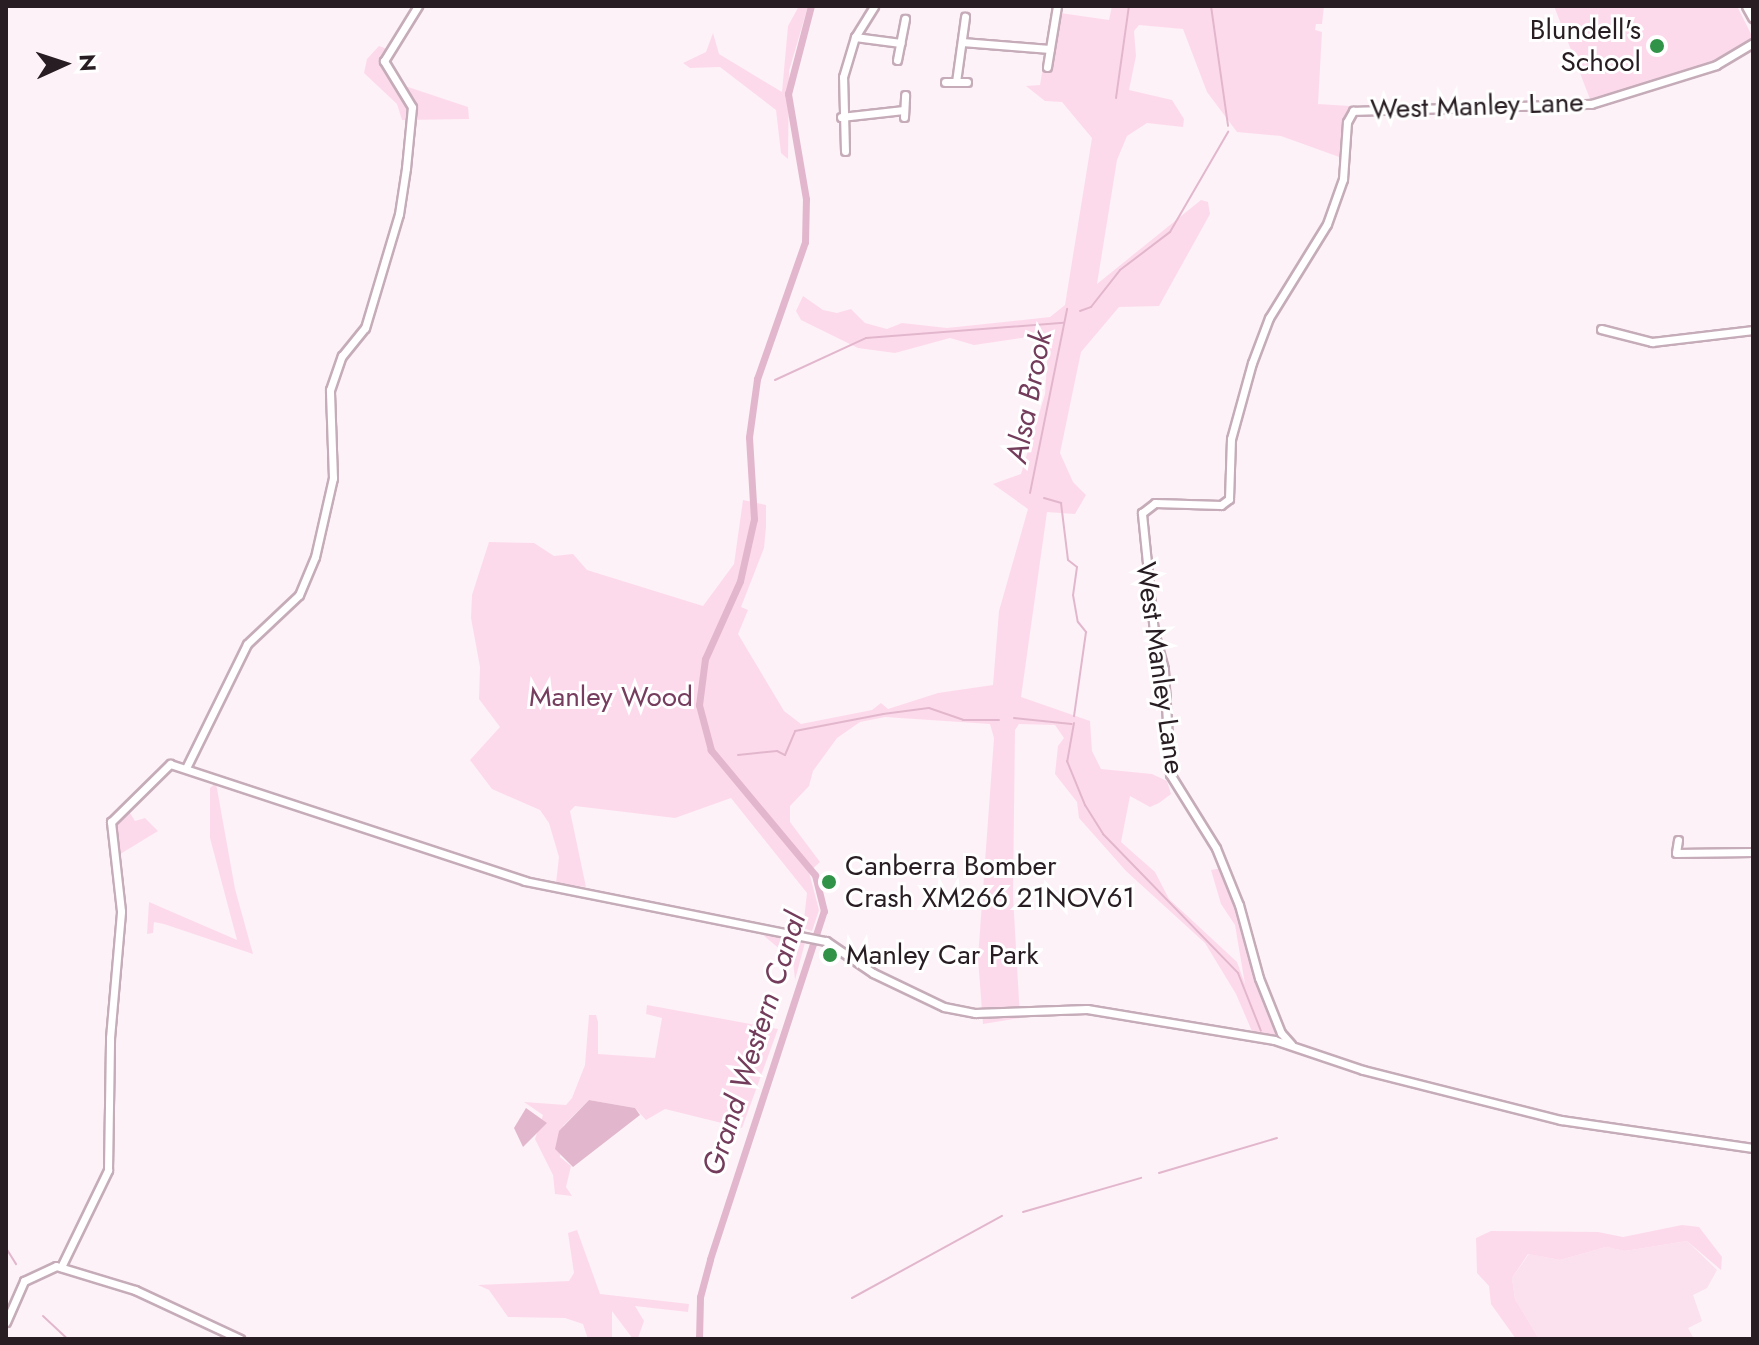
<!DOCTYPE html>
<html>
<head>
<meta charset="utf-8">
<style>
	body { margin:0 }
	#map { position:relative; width:1759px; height:1345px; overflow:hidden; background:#fdf2f7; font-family:Jost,sans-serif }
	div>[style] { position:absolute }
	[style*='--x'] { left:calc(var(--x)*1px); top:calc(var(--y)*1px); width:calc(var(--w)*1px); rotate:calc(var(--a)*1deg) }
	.built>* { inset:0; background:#fbe0ed }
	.green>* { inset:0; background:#fddaeb }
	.water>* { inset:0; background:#e2b7cd }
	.stream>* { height:2px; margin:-1px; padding:0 1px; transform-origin:1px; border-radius:1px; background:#e2b7cd }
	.canal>* { height:7px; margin:-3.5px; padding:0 3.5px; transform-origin:3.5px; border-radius:3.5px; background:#e2b7cd }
	.roads { filter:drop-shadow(2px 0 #c5acb8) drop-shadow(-2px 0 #c5acb8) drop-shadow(0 2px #c5acb8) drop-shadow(0 -2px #c5acb8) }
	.minor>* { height:7px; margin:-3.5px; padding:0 3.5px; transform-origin:3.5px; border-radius:3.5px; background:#fff }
	.tertiary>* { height:9px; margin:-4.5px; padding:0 4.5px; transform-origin:4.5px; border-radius:4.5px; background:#fff }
	.dots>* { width:22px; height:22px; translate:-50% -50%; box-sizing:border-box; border:4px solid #fff; border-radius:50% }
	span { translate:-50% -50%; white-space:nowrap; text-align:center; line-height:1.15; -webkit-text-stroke:6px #fff; paint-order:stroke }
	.poi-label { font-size:28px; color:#271d22 }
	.right { translate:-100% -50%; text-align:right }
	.left { translate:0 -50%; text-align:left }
	.street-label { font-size:28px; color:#271d22 }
	.park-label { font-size:28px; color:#763e5e }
	.water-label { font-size:30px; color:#743c5b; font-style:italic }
	.frame { position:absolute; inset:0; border:8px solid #271d22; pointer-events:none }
	.north { position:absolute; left:24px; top:24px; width:80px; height:80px; -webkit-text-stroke:6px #fff; paint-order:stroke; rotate:87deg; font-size:22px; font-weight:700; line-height:32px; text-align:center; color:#271d22 }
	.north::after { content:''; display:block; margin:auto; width:28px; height:36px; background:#271d22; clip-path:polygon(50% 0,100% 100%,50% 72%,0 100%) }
</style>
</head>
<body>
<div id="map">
	<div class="built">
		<div style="clip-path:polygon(1687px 1241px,1717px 1270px,1707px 1288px,1693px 1295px,1702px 1321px,1688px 1328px,1694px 1339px,1539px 1339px,1515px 1299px,1512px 1278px,1529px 1254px,1560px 1260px,1606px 1247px,1625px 1251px)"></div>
	</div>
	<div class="green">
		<div style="clip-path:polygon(799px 6px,808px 6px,789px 71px,788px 159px,781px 153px,776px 110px,720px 67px,690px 68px,683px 63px,706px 52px,713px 33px,719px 54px,782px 92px,788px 26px)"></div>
		<div style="clip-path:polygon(1112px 6px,1324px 6px,1322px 24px,1316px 24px,1315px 30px,1322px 32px,1318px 104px,1350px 106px,1342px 158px,1281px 136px,1237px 132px,1207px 92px,1183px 29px,1139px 25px,1134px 31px,1136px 56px,1129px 90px,1172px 100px,1184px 119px,1183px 127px,1147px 123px,1127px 136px,1117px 160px,1097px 284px,1201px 200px,1208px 202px,1210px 214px,1159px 306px,1119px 307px,1081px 352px,1060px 453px,1073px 482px,1086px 495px,1075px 514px,1047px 512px,1021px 697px,1090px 721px,1092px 751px,1101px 769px,1152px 774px,1167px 781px,1171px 794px,1159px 803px,1150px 807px,1130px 796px,1121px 842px,1155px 872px,1169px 899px,1237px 962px,1245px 984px,1235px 925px,1221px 904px,1211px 870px,1222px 868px,1276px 1030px,1274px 1037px,1254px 1036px,1236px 994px,1205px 943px,1126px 871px,1079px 818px,1077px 802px,1055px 774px,1058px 746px,1064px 738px,1055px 725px,1019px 724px,1015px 730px,1013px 896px,1020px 1018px,983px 1024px,978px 958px,994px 738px,990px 724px,885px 717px,860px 722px,837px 738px,813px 771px,809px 786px,790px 806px,790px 822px,820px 862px,809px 872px,819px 910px,812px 931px,803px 928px,807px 893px,731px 798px,675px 818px,575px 806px,570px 811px,586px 887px,556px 883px,559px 857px,549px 823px,540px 810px,492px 789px,470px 760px,500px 727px,479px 699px,480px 667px,471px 618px,472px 595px,489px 542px,534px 543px,554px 556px,573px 554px,587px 570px,703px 606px,734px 564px,743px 500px,766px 505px,766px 527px,764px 548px,741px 607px,748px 610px,738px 634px,784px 711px,801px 724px,872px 710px,881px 703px,888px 709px,938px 693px,993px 685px,999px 611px,1028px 509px,993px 484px,1021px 474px,1045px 394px,1049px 334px,974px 345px,950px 338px,895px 353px,858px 348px,801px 320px,796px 311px,803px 296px,823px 310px,837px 313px,851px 309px,865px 323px,887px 329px,902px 323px,947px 328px,1050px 317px,1065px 305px,1092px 138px,1062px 102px,1045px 101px,1026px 86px,1040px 85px,1043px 67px,1052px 68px,1060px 13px,1109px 20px)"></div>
		<div style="clip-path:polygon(1554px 6px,1737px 6px,1753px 38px,1713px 64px,1590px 99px)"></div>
		<div style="clip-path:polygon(379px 46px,395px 52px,389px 62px,402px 85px,468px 107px,469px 119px,402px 120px,397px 104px,364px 73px,367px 59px)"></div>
		<div style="clip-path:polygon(216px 783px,235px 889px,253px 954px,164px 924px,154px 922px,153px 933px,147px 934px,149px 902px,237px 940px,210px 838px,210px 788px)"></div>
		<div style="clip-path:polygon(128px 810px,135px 821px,145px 818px,158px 831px,117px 856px,114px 821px)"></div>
		<div style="clip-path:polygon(763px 935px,806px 939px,795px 980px,793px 960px)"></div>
		<div style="clip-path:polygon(647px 1005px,778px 1029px,742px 1128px,665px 1109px,646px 1120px,635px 1108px,589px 1100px,563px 1126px,560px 1157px,571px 1166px,566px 1187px,572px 1196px,555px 1194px,553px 1175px,535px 1139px,543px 1115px,524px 1102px,566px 1105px,572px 1098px,585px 1065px,589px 1015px,596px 1015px,598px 1022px,598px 1054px,655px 1058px,662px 1018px,646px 1014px)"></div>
		<div style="clip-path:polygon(1682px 1225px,1699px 1227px,1722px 1257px,1721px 1270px,1687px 1241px,1625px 1251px,1606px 1247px,1560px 1260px,1528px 1254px,1512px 1278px,1515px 1299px,1539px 1339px,1516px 1339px,1491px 1304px,1489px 1286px,1477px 1273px,1476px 1238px,1491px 1231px,1598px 1232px,1623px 1237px)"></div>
		<div style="clip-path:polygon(577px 1230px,600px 1294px,689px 1304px,688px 1312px,635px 1306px,644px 1321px,638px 1338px,633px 1339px,612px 1311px,612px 1339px,588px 1339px,583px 1324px,565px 1318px,508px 1317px,489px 1290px,478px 1285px,569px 1281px,574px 1273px,568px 1233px)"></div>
	</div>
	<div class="water">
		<div style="clip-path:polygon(589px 1100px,635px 1108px,640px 1115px,573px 1167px,555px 1149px,559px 1131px)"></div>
		<div style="clip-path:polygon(526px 1108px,547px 1123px,523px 1147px,514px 1128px)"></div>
	</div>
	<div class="stream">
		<div style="--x:1211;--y:6;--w:121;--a:81.9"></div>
		<div style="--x:1116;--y:98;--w:93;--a:-82"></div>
		<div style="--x:1080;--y:311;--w:12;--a:-20"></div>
		<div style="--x:1091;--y:307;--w:47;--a:-51.9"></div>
		<div style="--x:1120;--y:270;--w:63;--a:-37.2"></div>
		<div style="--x:1170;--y:232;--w:116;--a:-59.9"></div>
		<div style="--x:775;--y:380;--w:100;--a:-24.8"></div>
		<div style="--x:866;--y:338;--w:198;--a:-4.4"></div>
		<div style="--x:1030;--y:493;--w:188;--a:-78.6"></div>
		<div style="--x:1044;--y:498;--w:18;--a:16"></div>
		<div style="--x:1061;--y:503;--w:57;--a:83"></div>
		<div style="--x:1068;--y:560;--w:11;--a:38"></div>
		<div style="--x:1077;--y:567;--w:28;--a:98"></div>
		<div style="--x:1073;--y:595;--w:27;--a:80"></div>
		<div style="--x:1078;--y:622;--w:13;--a:51"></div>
		<div style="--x:1086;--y:632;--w:85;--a:98.1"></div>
		<div style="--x:1014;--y:718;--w:58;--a:5.9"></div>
		<div style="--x:1074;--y:723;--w:39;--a:100"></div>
		<div style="--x:1067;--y:761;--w:48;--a:67.8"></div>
		<div style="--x:1085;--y:805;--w:34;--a:58"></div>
		<div style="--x:1103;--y:834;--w:194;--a:45.8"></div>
		<div style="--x:1238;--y:973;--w:62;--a:68.4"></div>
		<div style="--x:738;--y:755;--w:39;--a:-6"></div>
		<div style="--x:777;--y:751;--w:9;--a:27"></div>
		<div style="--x:785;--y:755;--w:26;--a:-67"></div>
		<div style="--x:795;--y:731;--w:90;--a:-10.9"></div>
		<div style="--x:883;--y:714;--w:46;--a:-7.4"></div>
		<div style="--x:929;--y:708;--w:36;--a:19"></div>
		<div style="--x:963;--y:720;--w:36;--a:0"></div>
		<div style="--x:1159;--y:1173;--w:123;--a:-16.5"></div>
		<div style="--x:1023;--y:1212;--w:123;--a:-16.1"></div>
		<div style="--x:6;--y:1248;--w:19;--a:58"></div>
		<div style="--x:852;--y:1298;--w:171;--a:-28.7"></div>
		<div style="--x:43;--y:1316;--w:34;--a:43"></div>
	</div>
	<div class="canal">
		<div style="--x:699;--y:1339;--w:42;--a:-88.6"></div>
		<div style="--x:700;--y:1297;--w:39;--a:-75"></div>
		<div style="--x:710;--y:1259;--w:366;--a:-71.9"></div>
		<div style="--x:824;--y:911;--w:37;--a:-104"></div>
		<div style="--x:815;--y:875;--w:163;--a:-129.8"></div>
		<div style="--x:711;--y:750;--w:47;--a:-104.9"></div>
		<div style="--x:699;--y:705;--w:46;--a:-82.6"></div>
		<div style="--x:705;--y:659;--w:85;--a:-65.8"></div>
		<div style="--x:740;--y:581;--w:64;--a:-77.3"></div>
		<div style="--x:754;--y:519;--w:82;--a:-93.5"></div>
		<div style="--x:749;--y:437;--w:59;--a:-82.1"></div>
		<div style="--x:757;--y:379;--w:145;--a:-70.7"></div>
		<div style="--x:805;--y:242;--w:43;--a:-88.7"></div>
		<div style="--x:806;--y:199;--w:107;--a:-99.7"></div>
		<div style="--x:788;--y:94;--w:91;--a:-75.4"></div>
	</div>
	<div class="roads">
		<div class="minor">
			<div style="--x:855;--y:37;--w:46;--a:7.4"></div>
			<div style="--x:962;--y:42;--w:88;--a:4.5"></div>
			<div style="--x:897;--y:60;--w:42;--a:-79"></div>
			<div style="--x:1047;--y:67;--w:62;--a:-80.7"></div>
			<div style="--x:945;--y:82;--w:22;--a:0"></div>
			<div style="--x:956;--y:82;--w:66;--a:-82.1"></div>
			<div style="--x:841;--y:117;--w:63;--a:-6.3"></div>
			<div style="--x:904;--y:117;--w:22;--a:-87"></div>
			<div style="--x:845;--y:151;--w:74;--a:-91.5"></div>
			<div style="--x:843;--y:77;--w:42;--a:-73.3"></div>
			<div style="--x:855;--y:37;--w:36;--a:-58"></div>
			<div style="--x:1601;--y:329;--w:53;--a:14.3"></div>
			<div style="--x:1652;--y:342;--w:102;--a:-6.8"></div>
			<div style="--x:186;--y:768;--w:138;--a:-63.8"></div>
			<div style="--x:247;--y:644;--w:71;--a:-43.3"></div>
			<div style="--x:299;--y:595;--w:41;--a:-67.2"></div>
			<div style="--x:315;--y:557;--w:81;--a:-77.2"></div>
			<div style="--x:333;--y:478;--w:88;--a:-92"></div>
			<div style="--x:330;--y:390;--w:36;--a:-71"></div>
			<div style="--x:342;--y:356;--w:36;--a:-51"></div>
			<div style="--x:365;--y:328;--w:119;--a:-73.4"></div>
			<div style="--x:399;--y:214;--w:47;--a:-81.3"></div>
			<div style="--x:406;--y:168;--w:61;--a:-84.4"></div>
			<div style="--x:412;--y:107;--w:54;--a:-121.3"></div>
			<div style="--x:384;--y:61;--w:65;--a:-58.3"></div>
			<div style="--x:1678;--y:840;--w:13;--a:99"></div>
			<div style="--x:1676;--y:853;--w:77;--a:-0.7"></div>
			<div style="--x:1291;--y:1044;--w:15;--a:-132"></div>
			<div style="--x:1281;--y:1033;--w:59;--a:-111.8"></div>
			<div style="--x:1259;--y:978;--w:76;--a:-105.3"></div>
			<div style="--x:1239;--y:905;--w:61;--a:-112"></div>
			<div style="--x:1216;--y:848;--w:87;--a:-121.9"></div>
			<div style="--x:1170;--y:774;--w:105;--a:-93.3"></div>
			<div style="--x:1164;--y:669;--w:38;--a:-105"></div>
			<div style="--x:1154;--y:632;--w:120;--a:-95.8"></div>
			<div style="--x:1142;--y:513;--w:16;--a:-38"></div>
			<div style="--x:1155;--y:503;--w:66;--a:1.7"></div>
			<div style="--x:1221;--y:505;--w:10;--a:-37"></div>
			<div style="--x:1229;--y:499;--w:60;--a:-88.1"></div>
			<div style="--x:1231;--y:439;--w:79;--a:-74.6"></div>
			<div style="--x:1252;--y:363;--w:48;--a:-69.3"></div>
			<div style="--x:1269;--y:318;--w:110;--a:-58.3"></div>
			<div style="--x:1327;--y:224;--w:48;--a:-70.4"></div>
			<div style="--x:1343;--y:179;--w:57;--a:-86"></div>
			<div style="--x:1347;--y:122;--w:13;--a:-61"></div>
			<div style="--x:1353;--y:111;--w:238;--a:-1.7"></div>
			<div style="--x:1591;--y:104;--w:131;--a:-17.3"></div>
			<div style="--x:1716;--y:65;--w:43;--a:-30.7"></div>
			<div style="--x:61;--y:1267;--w:108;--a:-64.1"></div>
			<div style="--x:108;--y:1170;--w:132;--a:-89.1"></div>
			<div style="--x:110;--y:1038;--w:127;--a:-85"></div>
			<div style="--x:121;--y:911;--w:90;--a:-96.4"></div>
			<div style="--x:111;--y:822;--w:83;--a:-44.5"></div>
			<div style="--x:170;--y:764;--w:374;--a:18.2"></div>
			<div style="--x:525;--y:881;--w:307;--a:11.3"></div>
			<div style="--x:826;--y:941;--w:57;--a:34.2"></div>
			<div style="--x:873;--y:973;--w:79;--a:25.6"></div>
			<div style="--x:944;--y:1007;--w:32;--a:11"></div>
			<div style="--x:975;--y:1013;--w:112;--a:-2"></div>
			<div style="--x:1087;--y:1009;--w:190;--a:9.4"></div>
			<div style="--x:1274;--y:1040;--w:94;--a:18.6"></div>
			<div style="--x:1363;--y:1070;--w:204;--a:14.2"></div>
			<div style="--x:1561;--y:1120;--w:194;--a:8.3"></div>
			<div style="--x:6;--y:1322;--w:45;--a:-66.3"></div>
			<div style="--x:24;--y:1281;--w:35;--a:-25"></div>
			<div style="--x:56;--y:1266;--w:83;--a:16.9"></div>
			<div style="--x:135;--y:1290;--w:116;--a:25"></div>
		</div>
		<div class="tertiary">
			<div style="--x:1747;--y:6;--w:13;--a:61"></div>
		</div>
	</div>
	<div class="dots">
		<div style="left:1657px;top:46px;background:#309348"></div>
		<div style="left:829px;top:882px;background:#309348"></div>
		<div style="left:830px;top:955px;background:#309348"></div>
	</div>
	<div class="poi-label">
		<span class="right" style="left:1641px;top:46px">Blundell's<br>School</span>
		<span class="left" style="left:845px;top:882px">Canberra Bomber<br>Crash XM266 21NOV61</span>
		<span class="left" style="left:846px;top:955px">Manley Car Park</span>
	</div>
	<div class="street-label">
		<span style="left:1477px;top:106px;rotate:-2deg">West Manley Lane</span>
		<span style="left:1160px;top:668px;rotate:82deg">West Manley Lane</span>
	</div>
	<div class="park-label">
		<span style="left:611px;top:697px">Manley Wood</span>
	</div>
	<div class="water-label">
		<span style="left:1029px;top:397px;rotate:-79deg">Alsa Brook</span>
		<span style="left:754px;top:1044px;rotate:-72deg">Grand Western Canal</span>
	</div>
	<div class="frame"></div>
	<div class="north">N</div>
</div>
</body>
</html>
